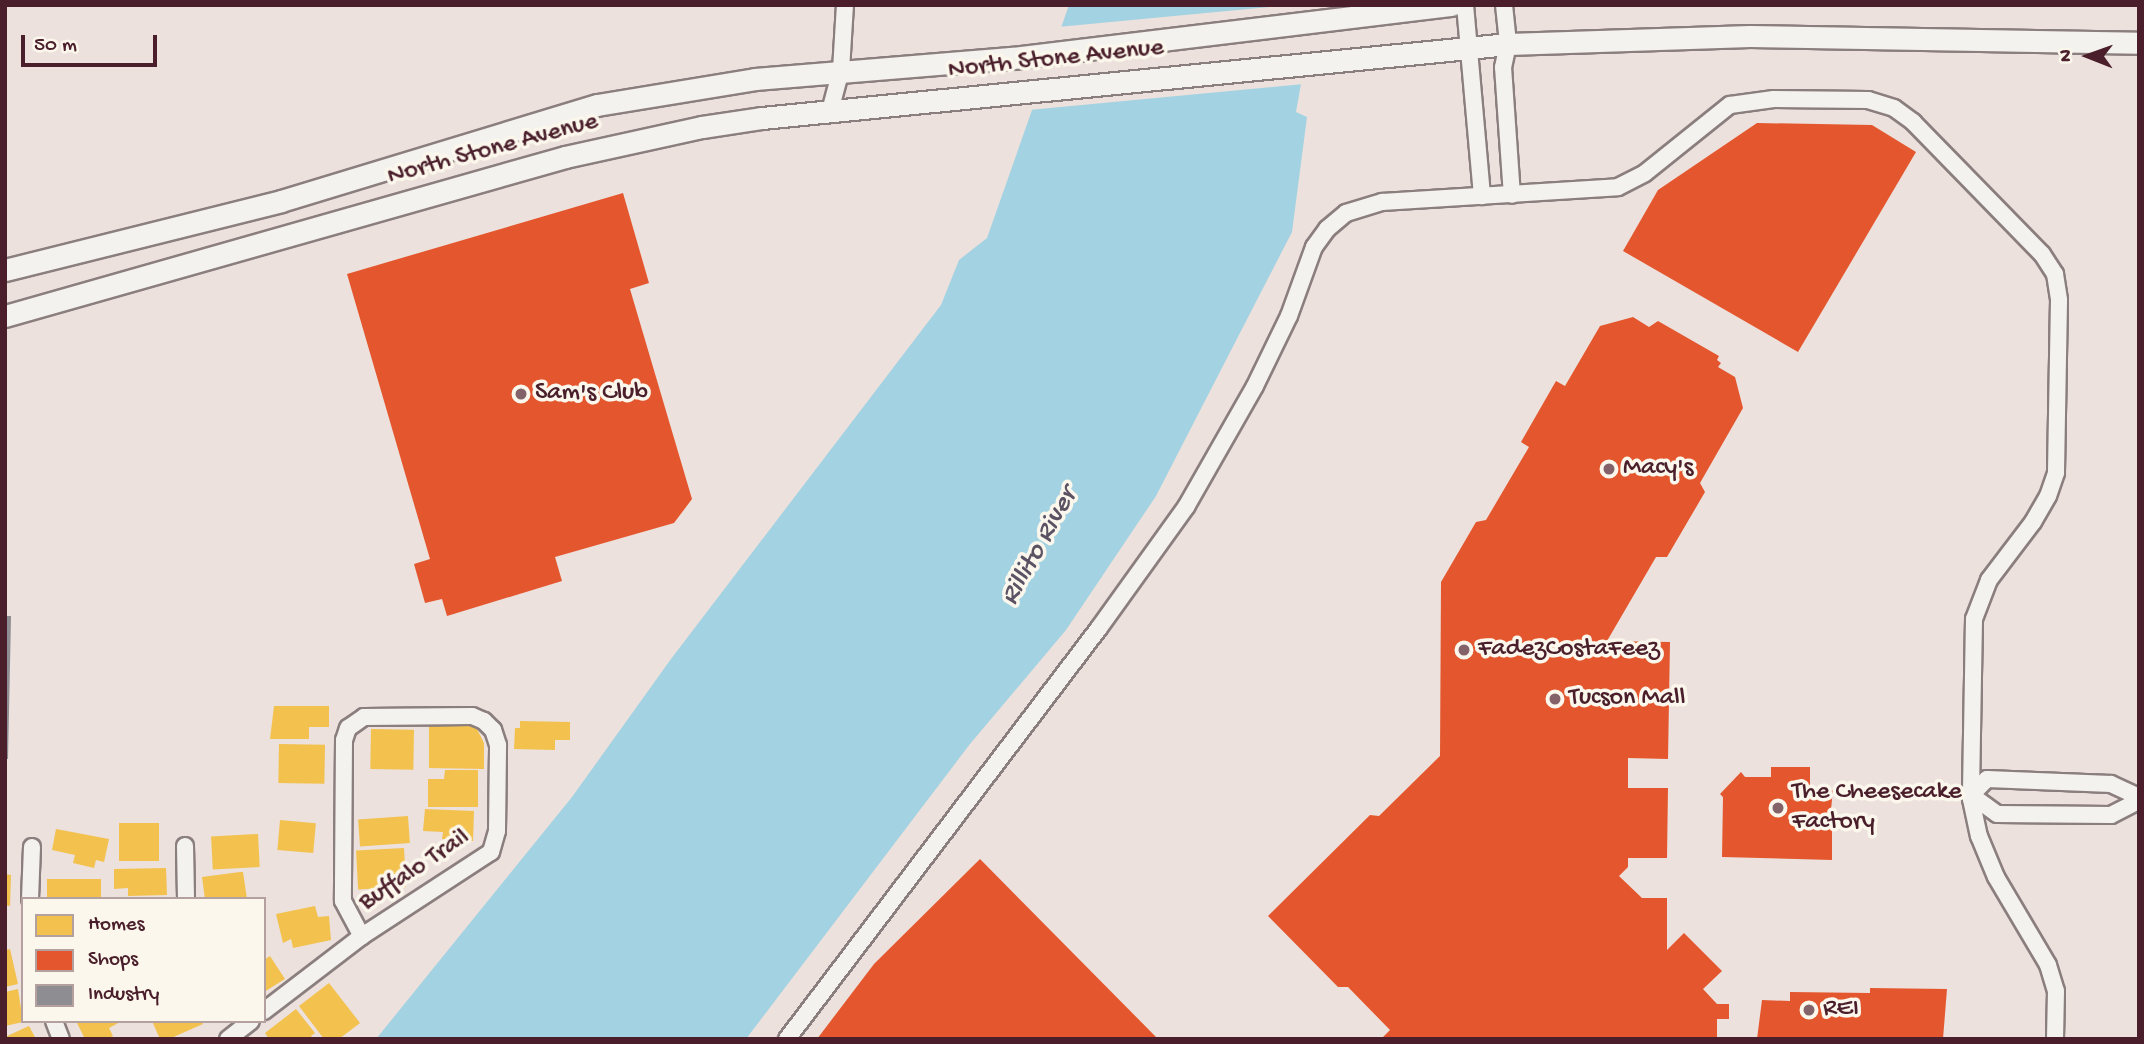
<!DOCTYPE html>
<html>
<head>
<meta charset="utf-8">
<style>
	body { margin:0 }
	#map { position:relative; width:2144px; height:1044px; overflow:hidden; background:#ece1dc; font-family:"Gochi Hand",sans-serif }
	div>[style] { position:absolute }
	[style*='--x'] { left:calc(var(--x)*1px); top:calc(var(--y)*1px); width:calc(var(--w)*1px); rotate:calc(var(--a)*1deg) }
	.water>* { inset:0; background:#a3d2e2 }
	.pier>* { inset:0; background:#ece1dc }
	.homes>* { inset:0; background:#f2c14e; transform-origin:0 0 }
	.shops>* { inset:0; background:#e4572e }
	.industry>* { inset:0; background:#8d8d92 }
	.roads { filter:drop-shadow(2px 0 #8b7e7e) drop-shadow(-2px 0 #8b7e7e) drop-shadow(0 2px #8b7e7e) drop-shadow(0 -2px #8b7e7e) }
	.minor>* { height:16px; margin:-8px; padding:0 8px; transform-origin:8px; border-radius:8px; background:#f4f2ee }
	.secondary>* { height:21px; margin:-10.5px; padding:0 10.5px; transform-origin:10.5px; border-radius:10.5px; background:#f4f2ee }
	.dots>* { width:19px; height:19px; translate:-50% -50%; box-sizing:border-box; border:4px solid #fbf7ec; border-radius:50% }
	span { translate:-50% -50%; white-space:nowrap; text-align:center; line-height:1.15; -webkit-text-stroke:7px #fbf7ec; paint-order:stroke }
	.street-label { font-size:26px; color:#4a1f2b }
	.poi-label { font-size:26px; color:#4a1f2b }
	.left { translate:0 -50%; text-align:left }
	.water-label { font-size:28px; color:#5b5363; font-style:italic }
	.frame { position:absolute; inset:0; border:7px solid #4a1f2b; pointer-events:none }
	.legend { position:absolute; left:21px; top:897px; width:245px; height:126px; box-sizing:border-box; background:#fbf7ec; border:2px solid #b4a19f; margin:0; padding:9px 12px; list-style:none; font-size:21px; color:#4a1f2b }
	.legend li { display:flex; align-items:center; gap:14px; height:35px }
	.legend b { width:35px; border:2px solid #b4a19f }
	.north { position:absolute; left:2053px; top:21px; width:70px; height:70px; -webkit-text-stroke:5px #fbf7ec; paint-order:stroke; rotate:271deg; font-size:19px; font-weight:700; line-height:28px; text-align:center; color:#4a1f2b }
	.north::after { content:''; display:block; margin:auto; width:24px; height:32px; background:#4a1f2b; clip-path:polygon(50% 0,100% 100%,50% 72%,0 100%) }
	.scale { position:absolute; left:21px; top:35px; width:136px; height:32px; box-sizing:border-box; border:4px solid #4a1f2b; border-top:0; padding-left:9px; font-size:21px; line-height:24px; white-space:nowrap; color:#4a1f2b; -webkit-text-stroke:5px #fbf7ec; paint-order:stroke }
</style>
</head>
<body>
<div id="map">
	<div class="water">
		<div style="clip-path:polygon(1069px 5px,1315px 5px,1296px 112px,1307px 117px,1292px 232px,1156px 496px,1066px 630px,970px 744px,746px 1039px,376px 1039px,572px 797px,671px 659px,941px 305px,959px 260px,987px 238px)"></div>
	</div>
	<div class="pier">
		<div style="clip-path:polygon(1290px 5px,1318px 5px,1304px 84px,1029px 110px,1058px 27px)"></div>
	</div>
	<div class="homes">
		<div style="clip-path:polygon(274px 706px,329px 706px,329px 727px,309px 727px,309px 739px,270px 739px)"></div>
		<div style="clip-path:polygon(520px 721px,570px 722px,570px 740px,555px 740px,555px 750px,514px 749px,515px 728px,520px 728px)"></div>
		<div style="clip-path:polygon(429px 724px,475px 725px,484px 743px,484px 769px,429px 768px)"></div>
		<div style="left:371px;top:729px;width:43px;height:40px;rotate:1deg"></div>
		<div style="left:279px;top:744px;width:46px;height:39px;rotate:1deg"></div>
		<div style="clip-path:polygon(445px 770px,478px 770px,478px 807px,428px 807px,428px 779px,444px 779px)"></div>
		<div style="clip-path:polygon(425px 809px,474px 811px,473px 841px,442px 839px,443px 832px,423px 831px)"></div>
		<div style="left:408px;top:816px;width:27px;height:50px;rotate:86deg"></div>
		<div style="left:280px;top:820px;width:36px;height:30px;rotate:5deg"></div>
		<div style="left:119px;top:823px;width:40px;height:38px"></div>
		<div style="clip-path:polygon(56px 829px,109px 839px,104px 862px,96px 860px,94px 868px,73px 863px,75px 855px,52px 850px)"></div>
		<div style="left:258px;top:834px;width:33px;height:47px;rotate:87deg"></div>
		<div style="left:404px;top:848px;width:39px;height:48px;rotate:87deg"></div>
		<div style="clip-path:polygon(166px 868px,167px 895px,128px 896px,128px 888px,114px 889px,114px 869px)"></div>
		<div style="clip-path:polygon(240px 872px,243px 872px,247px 899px,205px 899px,202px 877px)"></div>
		<div style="clip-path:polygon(5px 874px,11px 875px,10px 906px,5px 905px)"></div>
		<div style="left:47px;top:879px;width:54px;height:20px"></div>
		<div style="clip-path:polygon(315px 906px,318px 917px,329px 916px,331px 940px,293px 948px,291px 939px,283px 943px,276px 914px)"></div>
		<div style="clip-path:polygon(10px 949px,18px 984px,5px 987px,5px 950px)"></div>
		<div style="clip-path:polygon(270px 956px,285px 979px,264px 992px,264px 960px)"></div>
		<div style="clip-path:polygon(329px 983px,360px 1023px,339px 1039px,324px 1039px,299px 1006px)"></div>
		<div style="clip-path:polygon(18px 989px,23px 1022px,5px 1026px,5px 992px)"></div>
		<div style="clip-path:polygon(296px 1009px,315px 1033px,311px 1036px,313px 1039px,269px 1039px,265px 1033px)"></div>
		<div style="clip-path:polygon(76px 1021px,122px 1021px,109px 1028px,113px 1036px,107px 1039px,85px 1039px)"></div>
		<div style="clip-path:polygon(152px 1021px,202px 1021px,203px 1024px,169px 1039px,160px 1039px)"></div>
		<div style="clip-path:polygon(29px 1026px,36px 1039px,5px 1039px,5px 1037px)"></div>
	</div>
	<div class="shops">
		<div style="clip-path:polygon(1757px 123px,1872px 125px,1916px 152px,1798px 352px,1623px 251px,1658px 190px)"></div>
		<div style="clip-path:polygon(623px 193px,649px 283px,630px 289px,692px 499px,674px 523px,555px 557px,562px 581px,447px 616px,442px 599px,425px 603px,414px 564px,430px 559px,347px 274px)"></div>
		<div style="clip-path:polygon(1633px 317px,1649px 327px,1658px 321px,1719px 356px,1717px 360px,1721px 363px,1718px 367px,1735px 377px,1743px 408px,1700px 483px,1705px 492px,1667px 557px,1656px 557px,1607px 641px,1670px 642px,1668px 759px,1628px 758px,1628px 788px,1668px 788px,1667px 858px,1628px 858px,1628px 867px,1619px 876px,1642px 898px,1667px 898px,1667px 950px,1684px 933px,1722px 971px,1703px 989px,1717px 1004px,1729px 1004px,1729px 1019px,1717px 1019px,1717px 1039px,1381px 1039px,1390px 1030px,1348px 987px,1338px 987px,1268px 916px,1370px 815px,1379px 816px,1440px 756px,1441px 582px,1476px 522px,1486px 520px,1529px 447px,1521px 442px,1556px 381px,1565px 386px,1600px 326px)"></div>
		<div style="clip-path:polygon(1771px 767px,1810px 767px,1810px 790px,1833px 790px,1829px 829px,1832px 829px,1832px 860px,1722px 857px,1723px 797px,1720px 794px,1741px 772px,1745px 777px,1771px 777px)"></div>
		<div style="clip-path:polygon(980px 859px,1158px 1039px,817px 1039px,874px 964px)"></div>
		<div style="clip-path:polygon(1870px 988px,1947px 989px,1943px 1039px,1757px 1039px,1762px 1000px,1790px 1001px,1790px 992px,1870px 993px)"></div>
	</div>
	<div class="industry">
		<div style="clip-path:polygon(5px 616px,11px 616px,8px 759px,5px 759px)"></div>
	</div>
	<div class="roads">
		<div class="minor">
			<div style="--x:1465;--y:5;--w:192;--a:84.9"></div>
			<div style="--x:1504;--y:5;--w:39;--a:84"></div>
			<div style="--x:1508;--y:44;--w:24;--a:102"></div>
			<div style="--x:1503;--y:67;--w:128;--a:86"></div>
			<div style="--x:830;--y:111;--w:42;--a:-75"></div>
			<div style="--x:841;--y:70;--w:65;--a:-86.5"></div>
			<div style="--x:2139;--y:797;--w:31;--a:-155"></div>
			<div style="--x:2111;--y:784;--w:124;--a:-177.7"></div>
			<div style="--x:1987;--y:779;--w:23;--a:135"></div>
			<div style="--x:1971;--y:795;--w:32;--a:36"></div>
			<div style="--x:1997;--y:814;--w:114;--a:0.5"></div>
			<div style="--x:2111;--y:815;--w:31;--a:-27"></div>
			<div style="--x:185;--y:846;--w:53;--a:88.9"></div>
			<div style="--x:30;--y:899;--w:52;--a:-87.8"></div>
			<div style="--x:264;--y:1011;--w:123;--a:-37.4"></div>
			<div style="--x:362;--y:936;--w:154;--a:-33.1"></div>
			<div style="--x:491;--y:852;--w:22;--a:-74"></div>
			<div style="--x:497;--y:831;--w:86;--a:-89.3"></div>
			<div style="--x:498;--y:745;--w:16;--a:-108"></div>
			<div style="--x:493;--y:730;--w:13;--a:-135"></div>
			<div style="--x:484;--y:721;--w:13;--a:-157"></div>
			<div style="--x:472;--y:716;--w:108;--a:179.5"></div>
			<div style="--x:364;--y:717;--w:19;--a:145"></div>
			<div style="--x:348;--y:728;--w:13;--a:108"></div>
			<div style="--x:344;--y:740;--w:161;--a:90.4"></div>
			<div style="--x:343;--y:901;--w:40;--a:62"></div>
			<div style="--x:54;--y:1021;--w:19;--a:69"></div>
			<div style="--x:228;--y:1039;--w:29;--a:-38"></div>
			<div style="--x:787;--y:1039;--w:516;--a:-52.8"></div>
			<div style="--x:1099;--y:628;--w:149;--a:-54.3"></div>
			<div style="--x:1186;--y:507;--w:139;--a:-60.3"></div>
			<div style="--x:1255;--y:386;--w:78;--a:-64.1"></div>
			<div style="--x:1289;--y:316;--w:73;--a:-70.1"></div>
			<div style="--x:1314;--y:247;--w:22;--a:-54"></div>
			<div style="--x:1327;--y:229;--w:25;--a:-40"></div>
			<div style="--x:1346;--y:213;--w:38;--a:-17"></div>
			<div style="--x:1382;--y:202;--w:236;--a:-3.6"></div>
			<div style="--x:1618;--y:187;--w:30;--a:-27"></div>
			<div style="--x:1645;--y:173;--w:109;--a:-38.7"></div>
			<div style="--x:1730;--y:105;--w:44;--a:-7.8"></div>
			<div style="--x:1774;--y:99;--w:94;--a:0.6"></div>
			<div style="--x:1868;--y:100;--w:27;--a:17"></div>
			<div style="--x:1894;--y:108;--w:24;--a:36"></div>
			<div style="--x:1913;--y:122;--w:185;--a:45.7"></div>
			<div style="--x:2042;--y:254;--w:24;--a:57"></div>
			<div style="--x:2055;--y:274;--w:26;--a:81"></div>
			<div style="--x:2059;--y:300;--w:173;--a:91"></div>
			<div style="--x:2056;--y:473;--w:24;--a:109"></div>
			<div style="--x:2048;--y:496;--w:30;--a:120"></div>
			<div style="--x:2033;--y:522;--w:73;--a:127.2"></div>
			<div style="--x:1989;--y:580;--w:42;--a:111"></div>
			<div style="--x:1974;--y:619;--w:180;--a:91"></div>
			<div style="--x:1971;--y:799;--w:38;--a:78"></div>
			<div style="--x:1979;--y:836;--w:44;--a:67.5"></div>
			<div style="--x:1996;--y:877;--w:102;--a:59.4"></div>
			<div style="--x:2048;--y:965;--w:27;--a:73"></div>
			<div style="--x:2056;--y:991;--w:48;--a:91.2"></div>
		</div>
		<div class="secondary">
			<div style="--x:5;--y:270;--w:284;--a:-14"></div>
			<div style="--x:281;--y:201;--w:330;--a:-16.9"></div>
			<div style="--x:597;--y:105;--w:160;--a:-9.3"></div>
			<div style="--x:755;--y:79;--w:259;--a:-4.7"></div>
			<div style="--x:1013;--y:58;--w:442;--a:-6.9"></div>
			<div style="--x:5;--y:316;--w:582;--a:-15.85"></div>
			<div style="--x:565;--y:157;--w:140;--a:-12.4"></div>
			<div style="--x:702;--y:127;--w:61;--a:-8.5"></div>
			<div style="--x:762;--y:118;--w:750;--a:-5.66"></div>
			<div style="--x:1508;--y:44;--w:242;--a:-1.9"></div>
			<div style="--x:1750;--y:36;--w:389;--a:1"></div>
		</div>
	</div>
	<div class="dots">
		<div style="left:521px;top:394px;background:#836369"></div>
		<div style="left:1609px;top:469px;background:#836369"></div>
		<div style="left:1464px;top:650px;background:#836369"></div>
		<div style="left:1555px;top:699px;background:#836369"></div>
		<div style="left:1778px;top:808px;background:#836369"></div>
		<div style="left:1809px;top:1010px;background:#836369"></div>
	</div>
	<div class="street-label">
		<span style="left:1056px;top:60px;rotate:-6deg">North Stone Avenue</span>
		<span style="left:493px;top:150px;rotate:-15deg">North Stone Avenue</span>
		<span style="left:415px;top:871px;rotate:-34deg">Buffalo Trail</span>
	</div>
	<div class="poi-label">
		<span class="left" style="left:535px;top:394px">Sam's Club</span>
		<span class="left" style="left:1623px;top:469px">Macy's</span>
		<span class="left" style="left:1478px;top:650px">FadezCostaFeez</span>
		<span class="left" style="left:1569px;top:699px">Tucson Mall</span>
		<span class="left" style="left:1792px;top:808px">The Cheesecake<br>Factory</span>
		<span class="left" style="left:1823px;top:1010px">REI</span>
	</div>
	<div class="water-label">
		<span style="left:1040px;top:547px;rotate:-61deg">Rillito River</span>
	</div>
	<div class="frame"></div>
	<ul class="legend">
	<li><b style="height:19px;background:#f2c14e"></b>Homes</li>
	<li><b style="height:19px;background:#e4572e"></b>Shops</li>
	<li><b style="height:19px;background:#8d8d92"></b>Industry</li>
	</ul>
	<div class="north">N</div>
	<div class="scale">50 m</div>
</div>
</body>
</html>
